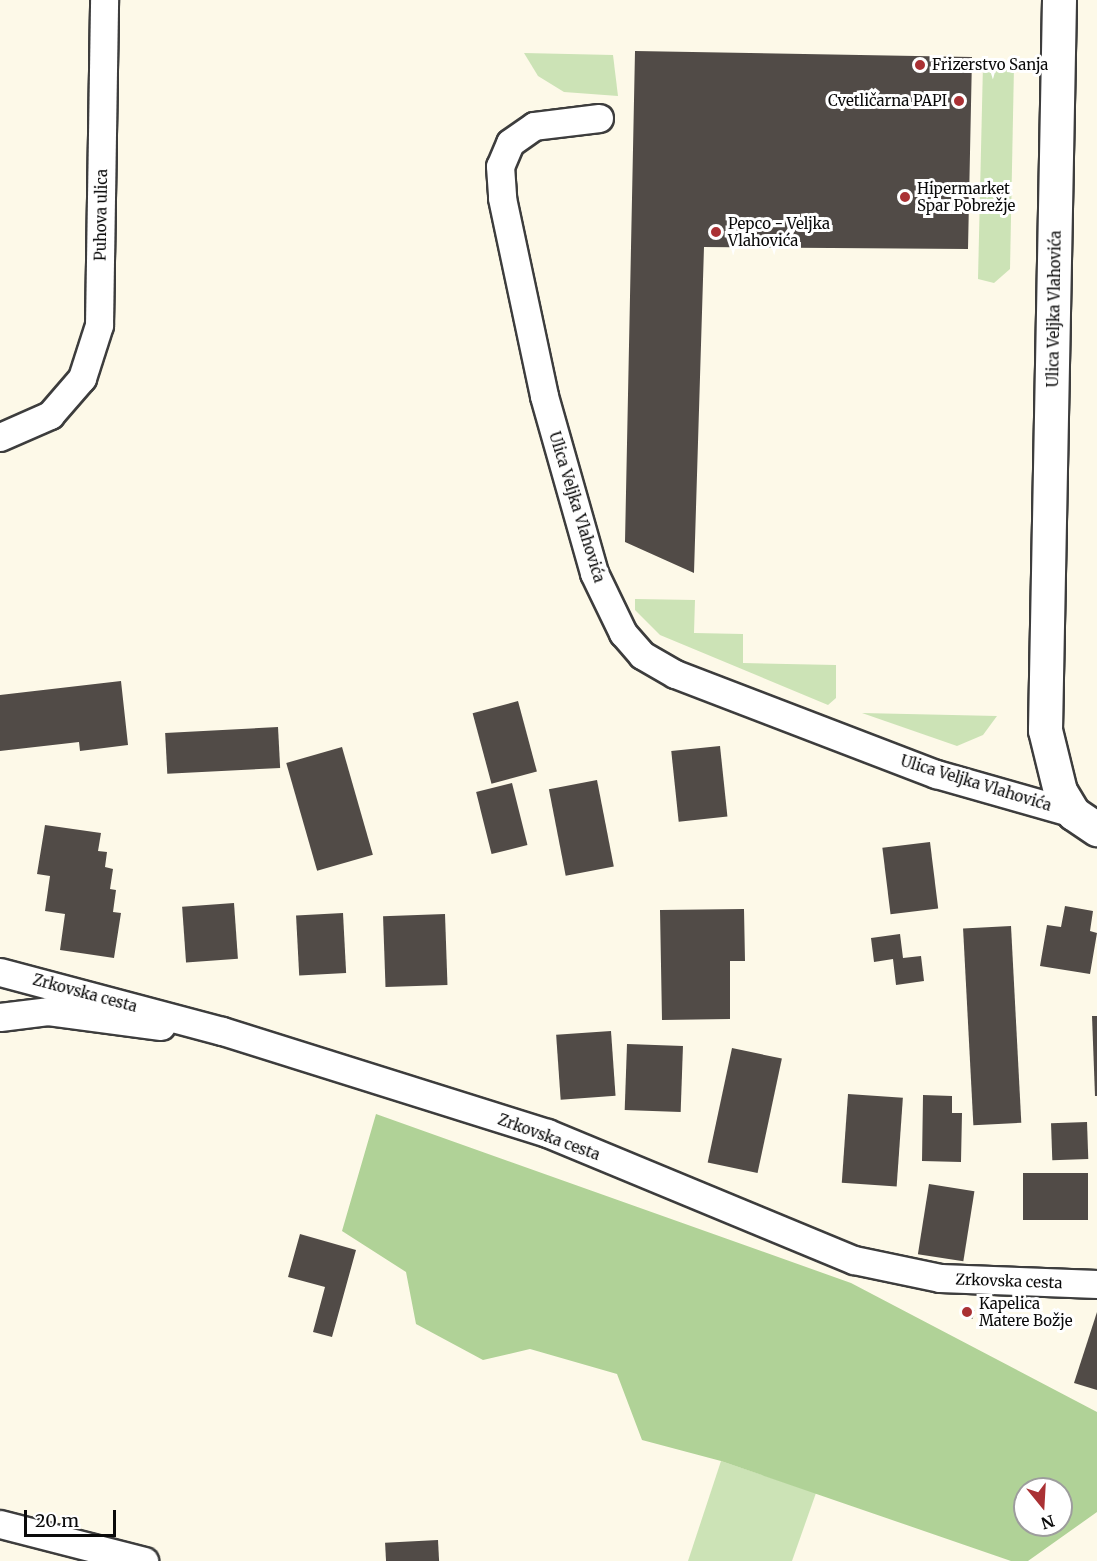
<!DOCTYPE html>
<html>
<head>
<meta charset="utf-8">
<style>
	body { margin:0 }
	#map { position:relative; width:1097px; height:1561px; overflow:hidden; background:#fdf9e8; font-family:Merriweather,serif }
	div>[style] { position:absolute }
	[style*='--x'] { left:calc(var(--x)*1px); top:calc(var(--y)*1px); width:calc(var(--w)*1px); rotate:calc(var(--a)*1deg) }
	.green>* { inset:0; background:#cce3b6 }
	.forest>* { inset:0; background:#b0d297 }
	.building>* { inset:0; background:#514b47; transform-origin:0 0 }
	.roads { filter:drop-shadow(2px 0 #3d3d3d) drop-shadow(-2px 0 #3d3d3d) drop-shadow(0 2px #3d3d3d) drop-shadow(0 -2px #3d3d3d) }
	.minor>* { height:27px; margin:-13.5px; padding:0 13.5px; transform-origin:13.5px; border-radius:13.5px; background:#fff }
	.tertiary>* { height:33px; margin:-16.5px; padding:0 16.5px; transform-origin:16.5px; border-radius:16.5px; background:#fff }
	.dots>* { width:16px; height:16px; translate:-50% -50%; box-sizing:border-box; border:3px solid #fff; border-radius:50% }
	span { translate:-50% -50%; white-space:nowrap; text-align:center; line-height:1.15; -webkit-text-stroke:6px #fff; paint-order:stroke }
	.poi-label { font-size:15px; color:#0a0a0a }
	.left { translate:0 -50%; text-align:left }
	.right { translate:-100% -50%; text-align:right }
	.street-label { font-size:15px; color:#0a0a0a }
	.north { position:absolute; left:1013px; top:1477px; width:60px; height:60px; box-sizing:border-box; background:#fff; border:2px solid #9d9d9d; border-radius:50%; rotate:162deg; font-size:16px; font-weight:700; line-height:24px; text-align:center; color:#0a0a0a }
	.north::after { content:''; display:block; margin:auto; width:21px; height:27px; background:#aa3134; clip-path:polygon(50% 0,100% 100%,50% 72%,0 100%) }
	.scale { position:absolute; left:24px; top:1510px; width:92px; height:27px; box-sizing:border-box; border:3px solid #0a0a0a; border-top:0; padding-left:8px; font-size:18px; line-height:21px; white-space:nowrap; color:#0a0a0a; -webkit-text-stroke:4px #fff; paint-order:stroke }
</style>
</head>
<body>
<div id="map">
	<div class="green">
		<div style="clip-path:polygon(524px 53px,613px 55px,618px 96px,564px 92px,538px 76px)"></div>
		<div style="clip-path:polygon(983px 64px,1014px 66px,1010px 269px,994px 283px,978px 279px)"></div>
		<div style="clip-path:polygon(635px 599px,695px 600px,694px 633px,743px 634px,743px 663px,836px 665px,836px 698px,828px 705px,660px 635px,635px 610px)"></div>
		<div style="clip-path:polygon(862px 713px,997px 716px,983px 735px,957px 746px)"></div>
		<div style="clip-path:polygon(721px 1461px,816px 1493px,792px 1561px,688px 1561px)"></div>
	</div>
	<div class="forest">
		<div style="clip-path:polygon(evenodd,376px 1114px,851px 1283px,1097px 1412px,1097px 1512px,1028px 1561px,1011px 1561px,721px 1461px,642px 1440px,617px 1374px,530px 1349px,483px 1360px,416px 1324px,406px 1272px,342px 1231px,376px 1114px,1025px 1489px,1061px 1489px,1061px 1525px,1025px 1525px,1025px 1489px)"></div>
	</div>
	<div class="building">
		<div style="clip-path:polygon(635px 51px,972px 57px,968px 249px,704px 247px,694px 573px,625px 542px)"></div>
		<div style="clip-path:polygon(121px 681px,128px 745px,80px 751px,79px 742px,0 751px,0 695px)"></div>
		<div style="left:518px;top:701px;width:73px;height:47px;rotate:75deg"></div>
		<div style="left:278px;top:727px;width:41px;height:113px;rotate:87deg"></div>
		<div style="left:720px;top:746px;width:71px;height:49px;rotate:84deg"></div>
		<div style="left:342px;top:747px;width:112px;height:58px;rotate:74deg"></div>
		<div style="left:597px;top:780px;width:88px;height:49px;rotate:79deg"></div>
		<div style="left:512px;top:783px;width:64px;height:37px;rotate:76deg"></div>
		<div style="clip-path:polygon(45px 825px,101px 833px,98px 851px,107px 852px,105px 867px,113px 869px,110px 889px,116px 890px,113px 912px,121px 913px,114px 958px,60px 950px,65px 914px,45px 911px,50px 876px,37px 874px)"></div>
		<div style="left:930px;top:842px;width:67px;height:48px;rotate:83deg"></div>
		<div style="left:234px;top:903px;width:56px;height:52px;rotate:86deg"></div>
		<div style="clip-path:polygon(1065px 906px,1093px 911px,1090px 931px,1097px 933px,1090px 974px,1040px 966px,1047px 925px,1061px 927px)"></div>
		<div style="clip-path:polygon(744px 909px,745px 961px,730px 961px,730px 1019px,662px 1020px,660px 910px)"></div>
		<div style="left:343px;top:913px;width:60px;height:47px;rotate:87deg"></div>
		<div style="left:445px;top:914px;width:71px;height:62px;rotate:88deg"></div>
		<div style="left:1011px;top:926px;width:197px;height:48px;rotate:87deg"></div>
		<div style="clip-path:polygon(900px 934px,903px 958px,921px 956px,924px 981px,896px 985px,893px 959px,874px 962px,871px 938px)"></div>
		<div style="clip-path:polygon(1092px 1016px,1097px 1016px,1097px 1096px,1095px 1096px)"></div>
		<div style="left:611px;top:1031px;width:65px;height:55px;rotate:86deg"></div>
		<div style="left:627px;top:1044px;width:56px;height:66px;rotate:2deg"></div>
		<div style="left:732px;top:1048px;width:51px;height:117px;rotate:12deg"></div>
		<div style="left:848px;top:1094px;width:55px;height:89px;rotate:4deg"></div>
		<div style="clip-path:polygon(923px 1095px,952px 1096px,952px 1113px,962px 1113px,961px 1162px,922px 1161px)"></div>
		<div style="left:1087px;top:1122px;width:37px;height:36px;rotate:88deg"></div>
		<div style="left:1023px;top:1173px;width:65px;height:47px"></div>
		<div style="left:929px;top:1184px;width:46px;height:71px;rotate:9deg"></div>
		<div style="clip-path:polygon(300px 1234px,356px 1250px,332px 1337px,313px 1332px,325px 1287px,288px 1277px)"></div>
		<div style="left:962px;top:1307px;width:13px;height:9px;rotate:13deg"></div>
		<div style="clip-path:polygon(1097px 1312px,1097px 1390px,1074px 1383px)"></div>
		<div style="left:438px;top:1540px;width:21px;height:53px;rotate:87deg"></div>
	</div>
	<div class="roads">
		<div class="minor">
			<div style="--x:599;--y:118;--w:65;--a:173"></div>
			<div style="--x:534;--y:126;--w:29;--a:145"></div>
			<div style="--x:510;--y:143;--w:25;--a:113"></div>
			<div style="--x:500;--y:166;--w:32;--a:86"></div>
			<div style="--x:502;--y:198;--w:202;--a:78"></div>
			<div style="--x:544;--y:396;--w:184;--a:74.2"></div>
			<div style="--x:594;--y:573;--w:67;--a:64.2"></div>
			<div style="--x:623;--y:633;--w:29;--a:49"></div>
			<div style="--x:642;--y:655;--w:38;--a:30"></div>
			<div style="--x:675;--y:674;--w:280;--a:21"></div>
			<div style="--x:936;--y:774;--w:142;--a:15.9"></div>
			<div style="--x:0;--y:437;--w:55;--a:-23.7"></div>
			<div style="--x:50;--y:415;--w:49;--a:-49.1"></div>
			<div style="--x:82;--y:378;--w:56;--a:-72.2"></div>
			<div style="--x:99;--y:325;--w:325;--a:-89.1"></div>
			<div style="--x:0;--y:972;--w:230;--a:14.9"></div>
			<div style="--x:222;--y:1031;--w:341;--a:17.4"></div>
			<div style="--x:547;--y:1133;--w:332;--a:22.5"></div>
			<div style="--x:854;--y:1260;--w:88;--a:11.8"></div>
			<div style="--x:940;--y:1278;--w:157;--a:2.2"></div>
			<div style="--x:0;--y:1017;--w:48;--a:-7.1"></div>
			<div style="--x:48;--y:1011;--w:114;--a:7.6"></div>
			<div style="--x:0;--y:1524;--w:149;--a:14.4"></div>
		</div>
		<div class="tertiary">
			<div style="--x:1059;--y:0;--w:730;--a:91.1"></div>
			<div style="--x:1045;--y:730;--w:63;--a:76.2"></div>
			<div style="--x:1060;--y:791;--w:26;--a:59"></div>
			<div style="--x:1073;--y:813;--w:29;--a:34"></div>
		</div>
	</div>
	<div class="dots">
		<div style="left:920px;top:65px;background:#aa3134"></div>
		<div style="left:959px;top:101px;background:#aa3134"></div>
		<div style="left:905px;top:197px;background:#aa3134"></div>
		<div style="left:716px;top:232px;background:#aa3134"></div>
		<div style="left:967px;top:1312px;background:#aa3134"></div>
	</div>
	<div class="poi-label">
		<span class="left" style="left:932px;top:65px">Frizerstvo Sanja</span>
		<span class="right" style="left:947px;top:101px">Cvetličarna PAPI</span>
		<span class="left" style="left:917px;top:197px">Hipermarket<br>Spar Pobrežje</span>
		<span class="left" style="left:728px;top:232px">Pepco - Veljka<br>Vlahovića</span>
		<span class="left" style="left:979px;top:1312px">Kapelica<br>Matere Božje</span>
	</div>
	<div class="street-label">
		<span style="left:101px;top:215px;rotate:-89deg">Puhova ulica</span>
		<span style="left:1054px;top:309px;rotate:-89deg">Ulica Veljka Vlahovića</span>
		<span style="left:577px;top:507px;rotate:73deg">Ulica Veljka Vlahovića</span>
		<span style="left:976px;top:783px;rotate:17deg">Ulica Veljka Vlahovića</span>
		<span style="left:85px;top:993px;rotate:15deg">Zrkovska cesta</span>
		<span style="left:549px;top:1137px;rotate:20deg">Zrkovska cesta</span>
		<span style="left:1009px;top:1281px;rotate:2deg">Zrkovska cesta</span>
	</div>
	<div class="north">N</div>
	<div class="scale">20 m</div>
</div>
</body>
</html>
